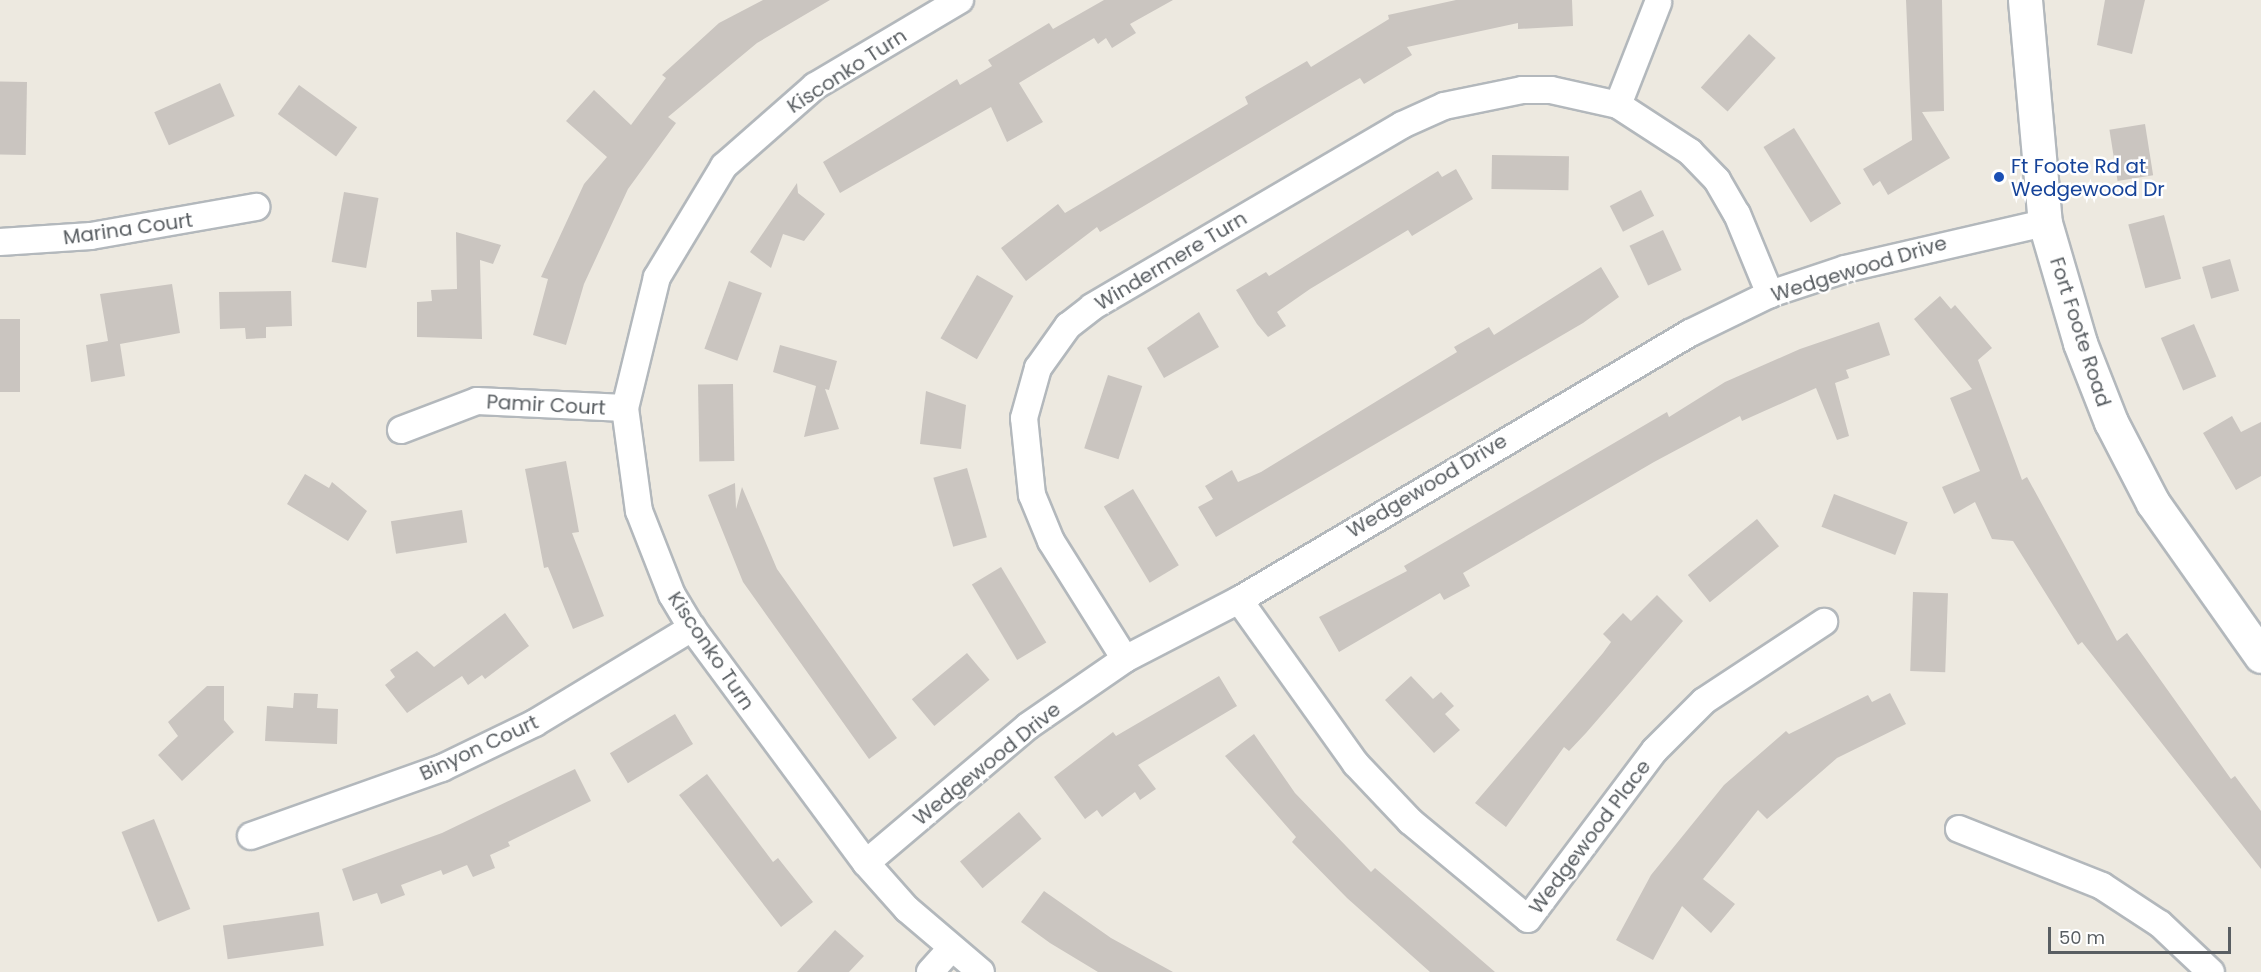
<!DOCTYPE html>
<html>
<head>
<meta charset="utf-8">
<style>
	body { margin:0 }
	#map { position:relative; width:2261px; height:972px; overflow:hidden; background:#ede9e0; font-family:Poppins,sans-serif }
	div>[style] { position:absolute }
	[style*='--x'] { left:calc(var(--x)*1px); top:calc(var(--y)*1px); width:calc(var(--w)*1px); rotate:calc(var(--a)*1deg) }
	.building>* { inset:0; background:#cac5c0; transform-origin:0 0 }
	.roads { filter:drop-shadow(2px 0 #b3b8bc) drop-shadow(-2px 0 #b3b8bc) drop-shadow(0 2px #b3b8bc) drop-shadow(0 -2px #b3b8bc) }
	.street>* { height:26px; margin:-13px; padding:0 13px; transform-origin:13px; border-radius:13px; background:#fff }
	.secondary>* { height:33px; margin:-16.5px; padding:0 16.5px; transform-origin:16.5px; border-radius:16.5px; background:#fff }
	.dots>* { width:16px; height:16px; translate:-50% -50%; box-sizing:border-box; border:3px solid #fff; border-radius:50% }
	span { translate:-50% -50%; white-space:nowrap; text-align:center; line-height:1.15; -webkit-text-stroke:5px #fff; paint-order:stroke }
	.street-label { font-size:20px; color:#595e62 }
	.transit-label { font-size:20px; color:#164399 }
	.left { translate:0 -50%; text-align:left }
	.scale { position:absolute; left:2048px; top:927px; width:183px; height:27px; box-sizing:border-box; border:3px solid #595e62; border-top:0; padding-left:8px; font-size:18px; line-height:21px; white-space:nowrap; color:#595e62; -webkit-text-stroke:4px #fff; paint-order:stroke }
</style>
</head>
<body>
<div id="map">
	<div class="building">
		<div style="clip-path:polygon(763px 0,830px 0,757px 43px,668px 117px,676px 123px,628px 189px,584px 284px,566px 345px,533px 335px,548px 279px,541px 277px,584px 184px,607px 157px,566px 121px,594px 90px,631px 125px,666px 78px,662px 75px,719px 23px)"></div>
		<div style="clip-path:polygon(1104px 0,1173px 0,1130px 24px,1136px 33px,1112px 48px,1106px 38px,1098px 44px,1094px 38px,1019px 83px,1043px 122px,1007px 142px,991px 107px,840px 193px,823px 162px,957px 79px,960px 85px,992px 66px,988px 60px,1049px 23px,1053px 29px)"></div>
		<div style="clip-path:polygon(1456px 0,1572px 0,1573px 26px,1518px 29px,1518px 23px,1407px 47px,1412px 55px,1364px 84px,1360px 78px,1346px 86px,1100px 232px,1097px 227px,1026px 281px,1001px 248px,1058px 204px,1065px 213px,1248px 104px,1245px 97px,1307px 61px,1311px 67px,1389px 19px,1388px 15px)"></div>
		<div style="clip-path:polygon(1906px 0,1942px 0,1944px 111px,1922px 112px,1950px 158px,1888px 195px,1880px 181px,1873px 186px,1863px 169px,1912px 140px)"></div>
		<div style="clip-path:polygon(2105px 0,2145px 0,2132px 54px,2097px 45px)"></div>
		<div style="left:1749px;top:34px;width:36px;height:72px;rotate:42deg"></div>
		<div style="left:27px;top:82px;width:73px;height:27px;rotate:91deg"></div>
		<div style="left:220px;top:83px;width:36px;height:72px;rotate:66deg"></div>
		<div style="left:299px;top:85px;width:72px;height:36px;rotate:36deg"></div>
		<div style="left:2145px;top:124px;width:52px;height:36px;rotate:81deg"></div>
		<div style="left:1794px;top:128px;width:89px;height:36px;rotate:58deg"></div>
		<div style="left:1492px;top:155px;width:77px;height:34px;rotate:1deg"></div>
		<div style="clip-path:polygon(1456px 169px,1473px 199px,1412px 236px,1408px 230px,1310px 289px,1277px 312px,1286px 326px,1268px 337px,1257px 324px,1236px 290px,1266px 272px,1269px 276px,1438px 171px,1442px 177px)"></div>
		<div style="clip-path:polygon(797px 183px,798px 193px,825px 214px,804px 241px,783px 234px,771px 268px,750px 252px)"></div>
		<div style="left:1641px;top:190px;width:29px;height:35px;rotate:63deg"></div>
		<div style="left:344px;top:192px;width:35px;height:71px;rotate:10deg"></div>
		<div style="left:2164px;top:215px;width:66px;height:37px;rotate:75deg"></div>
		<div style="left:1663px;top:230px;width:44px;height:37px;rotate:65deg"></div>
		<div style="clip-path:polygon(456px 232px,501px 245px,493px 264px,480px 260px,482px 339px,417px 337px,417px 302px,432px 301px,431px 290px,457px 289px)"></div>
		<div style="left:2230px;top:259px;width:33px;height:29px;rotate:74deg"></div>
		<div style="clip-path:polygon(1601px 267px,1619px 297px,1583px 323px,1216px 537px,1198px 507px,1213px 499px,1205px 486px,1232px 470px,1238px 482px,1261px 472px,1457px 352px,1454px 347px,1489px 327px,1494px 335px)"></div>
		<div style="left:977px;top:275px;width:42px;height:73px;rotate:30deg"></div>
		<div style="left:729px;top:281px;width:35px;height:72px;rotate:20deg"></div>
		<div style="clip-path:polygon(172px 284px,180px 333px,120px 344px,125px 376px,91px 382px,86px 345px,108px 341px,100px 294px)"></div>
		<div style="clip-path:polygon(291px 291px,292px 326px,266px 327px,266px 338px,246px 339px,245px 328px,220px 329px,219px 292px)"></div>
		<div style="clip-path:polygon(1940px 296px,1951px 309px,1955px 305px,1992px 348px,1978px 360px,2022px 480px,2027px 477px,2117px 641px,2127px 633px,2231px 779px,2235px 776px,2261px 811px,2261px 869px,2082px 642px,2078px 645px,2013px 541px,1992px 539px,1975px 502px,1954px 514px,1942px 487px,1980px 471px,1950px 398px,1972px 389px,1914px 319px)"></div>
		<div style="clip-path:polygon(1199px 312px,1219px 347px,1164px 378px,1147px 348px)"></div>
		<div style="left:0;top:319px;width:20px;height:73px"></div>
		<div style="clip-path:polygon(1879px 322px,1890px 355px,1846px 370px,1849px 378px,1835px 383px,1849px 436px,1837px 440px,1816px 388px,1742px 421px,1740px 416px,1654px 462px,1463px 573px,1470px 586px,1444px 600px,1440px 593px,1339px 652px,1319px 617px,1407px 571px,1404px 566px,1667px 412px,1669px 417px,1725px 382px,1800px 349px)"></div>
		<div style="left:2194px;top:324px;width:57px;height:36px;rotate:67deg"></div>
		<div style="clip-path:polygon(780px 345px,837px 361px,829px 390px,825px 389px,839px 429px,804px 437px,816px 386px,773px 372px)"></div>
		<div style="left:1108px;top:375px;width:36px;height:77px;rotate:18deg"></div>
		<div style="left:733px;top:384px;width:77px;height:35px;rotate:89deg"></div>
		<div style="clip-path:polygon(926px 391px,966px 405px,961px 449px,920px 444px)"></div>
		<div style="clip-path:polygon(2232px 416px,2241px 432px,2261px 422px,2261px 476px,2236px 490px,2203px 433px)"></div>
		<div style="clip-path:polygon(566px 461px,579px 532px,572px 533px,604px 616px,573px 629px,548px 567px,544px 568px,525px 469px)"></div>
		<div style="left:967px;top:468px;width:72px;height:35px;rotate:74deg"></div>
		<div style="clip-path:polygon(305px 474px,329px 488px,332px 482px,367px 511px,348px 541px,287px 504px)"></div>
		<div style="clip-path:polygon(735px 483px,736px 509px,742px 487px,777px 569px,897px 738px,869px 759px,743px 582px,708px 495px)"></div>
		<div style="left:1133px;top:489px;width:89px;height:34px;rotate:59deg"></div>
		<div style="left:1834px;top:494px;width:79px;height:35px;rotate:21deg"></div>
		<div style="left:462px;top:510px;width:33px;height:72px;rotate:81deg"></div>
		<div style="left:1757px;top:519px;width:35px;height:89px;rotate:51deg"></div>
		<div style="left:1001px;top:567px;width:88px;height:34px;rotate:59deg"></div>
		<div style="left:1913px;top:592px;width:35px;height:79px;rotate:2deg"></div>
		<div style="clip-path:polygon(1657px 595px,1683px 621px,1586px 733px,1569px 751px,1564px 747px,1506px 827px,1475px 803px,1603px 653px,1611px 642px,1603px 634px,1623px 613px,1631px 621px)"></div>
		<div style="clip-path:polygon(505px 613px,529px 646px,485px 679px,482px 675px,468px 685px,462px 676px,407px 713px,385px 685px,395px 677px,390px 670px,417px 651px,434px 667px)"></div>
		<div style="left:967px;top:653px;width:35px;height:72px;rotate:50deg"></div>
		<div style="clip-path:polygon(1219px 676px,1237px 706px,1138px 765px,1156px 789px,1140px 800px,1135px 792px,1102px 817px,1097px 810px,1085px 819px,1054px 777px,1113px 732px,1116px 736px)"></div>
		<div style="clip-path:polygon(1411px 676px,1433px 699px,1441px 692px,1454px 706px,1445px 714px,1460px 730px,1434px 753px,1385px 700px)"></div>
		<div style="clip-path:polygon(207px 686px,224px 686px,224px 720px,234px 732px,182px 781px,158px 755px,178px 736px,168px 722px)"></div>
		<div style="clip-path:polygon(294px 693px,318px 694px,317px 708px,338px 709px,337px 744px,265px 741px,267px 706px,293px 708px)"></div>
		<div style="clip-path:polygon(1890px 693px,1906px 724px,1837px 758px,1767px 819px,1758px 810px,1703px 879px,1735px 904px,1711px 933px,1682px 906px,1653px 960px,1616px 940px,1651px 875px,1724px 785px,1786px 731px,1789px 734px,1868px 695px,1872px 702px)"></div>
		<div style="left:675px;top:714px;width:35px;height:76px;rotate:59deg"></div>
		<div style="clip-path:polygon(1254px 734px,1295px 793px,1371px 872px,1375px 868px,1495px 972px,1430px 972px,1347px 898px,1292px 842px,1296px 837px,1225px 756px)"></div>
		<div style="clip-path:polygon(575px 769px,591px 801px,508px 842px,510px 846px,490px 855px,495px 868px,473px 877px,467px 865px,443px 875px,441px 870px,401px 885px,405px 895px,381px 904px,377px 893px,353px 901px,342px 869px,442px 833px)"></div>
		<div style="clip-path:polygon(707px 774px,773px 862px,778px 858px,813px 902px,781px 927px,679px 795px)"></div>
		<div style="left:1019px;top:812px;width:35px;height:77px;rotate:50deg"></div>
		<div style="left:154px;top:819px;width:97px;height:35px;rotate:68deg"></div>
		<div style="clip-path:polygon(1044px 891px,1111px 938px,1173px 972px,1098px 972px,1050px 943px,1021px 922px)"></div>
		<div style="left:319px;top:912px;width:34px;height:97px;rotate:82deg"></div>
		<div style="clip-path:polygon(835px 930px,864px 956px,849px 972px,797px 972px)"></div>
	</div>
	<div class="roads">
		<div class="street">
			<div style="--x:960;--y:0;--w:169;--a:149.3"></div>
			<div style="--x:815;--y:86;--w:121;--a:138.7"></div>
			<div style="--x:724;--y:166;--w:130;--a:121.1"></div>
			<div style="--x:657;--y:277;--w:135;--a:103.7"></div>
			<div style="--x:625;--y:408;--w:104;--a:82.3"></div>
			<div style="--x:639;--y:511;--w:90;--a:68.6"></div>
			<div style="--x:672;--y:595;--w:39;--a:59"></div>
			<div style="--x:692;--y:628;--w:292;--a:53.5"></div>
			<div style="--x:866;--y:863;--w:62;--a:48.3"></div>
			<div style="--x:907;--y:909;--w:97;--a:40.4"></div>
			<div style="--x:1618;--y:105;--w:110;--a:-68.6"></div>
			<div style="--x:0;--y:242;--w:91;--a:-3.8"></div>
			<div style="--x:91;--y:236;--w:168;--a:-10"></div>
			<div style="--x:401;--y:430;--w:81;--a:-20.9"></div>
			<div style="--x:477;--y:401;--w:148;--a:2.7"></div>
			<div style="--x:1239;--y:600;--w:201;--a:54.5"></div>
			<div style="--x:1356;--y:764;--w:79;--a:46.5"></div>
			<div style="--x:1410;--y:821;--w:153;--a:39.7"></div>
			<div style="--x:1528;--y:919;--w:211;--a:-53.1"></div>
			<div style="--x:1655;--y:750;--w:69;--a:-45"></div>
			<div style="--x:1704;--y:701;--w:144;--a:-33.4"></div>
			<div style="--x:1125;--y:659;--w:139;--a:-122.1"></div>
			<div style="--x:1051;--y:541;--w:50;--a:-112.4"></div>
			<div style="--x:1032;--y:495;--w:77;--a:-95.9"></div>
			<div style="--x:1024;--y:418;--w:52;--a:-74.4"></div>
			<div style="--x:1038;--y:368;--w:52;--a:-54.5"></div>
			<div style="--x:1068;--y:326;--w:31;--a:-38"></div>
			<div style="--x:1092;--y:307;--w:359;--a:-30.4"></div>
			<div style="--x:1402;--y:125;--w:46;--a:-24.3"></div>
			<div style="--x:1444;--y:106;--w:80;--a:-11.6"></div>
			<div style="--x:1522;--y:90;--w:29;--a:0"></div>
			<div style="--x:1551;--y:90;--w:69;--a:12.6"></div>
			<div style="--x:1618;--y:105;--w:86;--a:33.1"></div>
			<div style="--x:1690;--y:152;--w:39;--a:46"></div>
			<div style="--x:1717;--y:180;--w:39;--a:60"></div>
			<div style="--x:1737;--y:214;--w:87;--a:67.6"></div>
			<div style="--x:1959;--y:829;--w:154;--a:21.7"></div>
			<div style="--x:2102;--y:886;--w:69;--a:33.2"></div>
			<div style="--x:2160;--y:924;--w:70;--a:43.3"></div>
			<div style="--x:251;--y:836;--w:203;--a:-19.6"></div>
			<div style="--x:442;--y:768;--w:103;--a:-25.8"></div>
			<div style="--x:535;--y:723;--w:184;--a:-31.2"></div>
			<div style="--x:866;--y:863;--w:212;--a:-40.2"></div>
			<div style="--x:1028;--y:726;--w:118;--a:-34.6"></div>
			<div style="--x:1125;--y:659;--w:128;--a:-27.4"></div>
			<div style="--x:1239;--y:600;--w:524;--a:-30.63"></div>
			<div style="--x:1690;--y:333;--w:89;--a:-26"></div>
			<div style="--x:1770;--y:294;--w:79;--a:-18.4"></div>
			<div style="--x:1845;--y:269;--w:205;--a:-13"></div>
			<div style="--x:930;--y:972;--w:31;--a:-48"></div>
		</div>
		<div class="secondary">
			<div style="--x:2025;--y:0;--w:224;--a:84.9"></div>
			<div style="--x:2045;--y:223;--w:125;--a:73.7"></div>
			<div style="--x:2080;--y:343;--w:85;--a:68.6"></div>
			<div style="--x:2111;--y:422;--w:91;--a:62.6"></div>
			<div style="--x:2153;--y:503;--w:187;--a:54.8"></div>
		</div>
	</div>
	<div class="dots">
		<div style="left:1999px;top:177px;background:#1a4fb4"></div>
	</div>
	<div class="street-label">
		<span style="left:847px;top:71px;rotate:-33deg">Kisconko Turn</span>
		<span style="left:128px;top:229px;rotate:-8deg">Marina Court</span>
		<span style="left:1171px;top:261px;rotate:-31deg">Windermere Turn</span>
		<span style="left:1859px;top:269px;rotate:-17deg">Wedgewood Drive</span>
		<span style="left:2080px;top:332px;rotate:72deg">Fort Foote Road</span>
		<span style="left:546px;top:405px;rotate:3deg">Pamir Court</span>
		<span style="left:1427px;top:486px;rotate:-31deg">Wedgewood Drive</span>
		<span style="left:711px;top:651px;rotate:56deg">Kisconko Turn</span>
		<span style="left:479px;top:748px;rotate:-25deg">Binyon Court</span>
		<span style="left:987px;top:764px;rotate:-39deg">Wedgewood Drive</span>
		<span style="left:1590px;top:837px;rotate:-53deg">Wedgewood Place</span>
	</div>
	<div class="transit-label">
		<span class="left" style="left:2011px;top:178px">Ft Foote Rd at<br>Wedgewood Dr</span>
	</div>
	<div class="scale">50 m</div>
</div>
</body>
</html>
